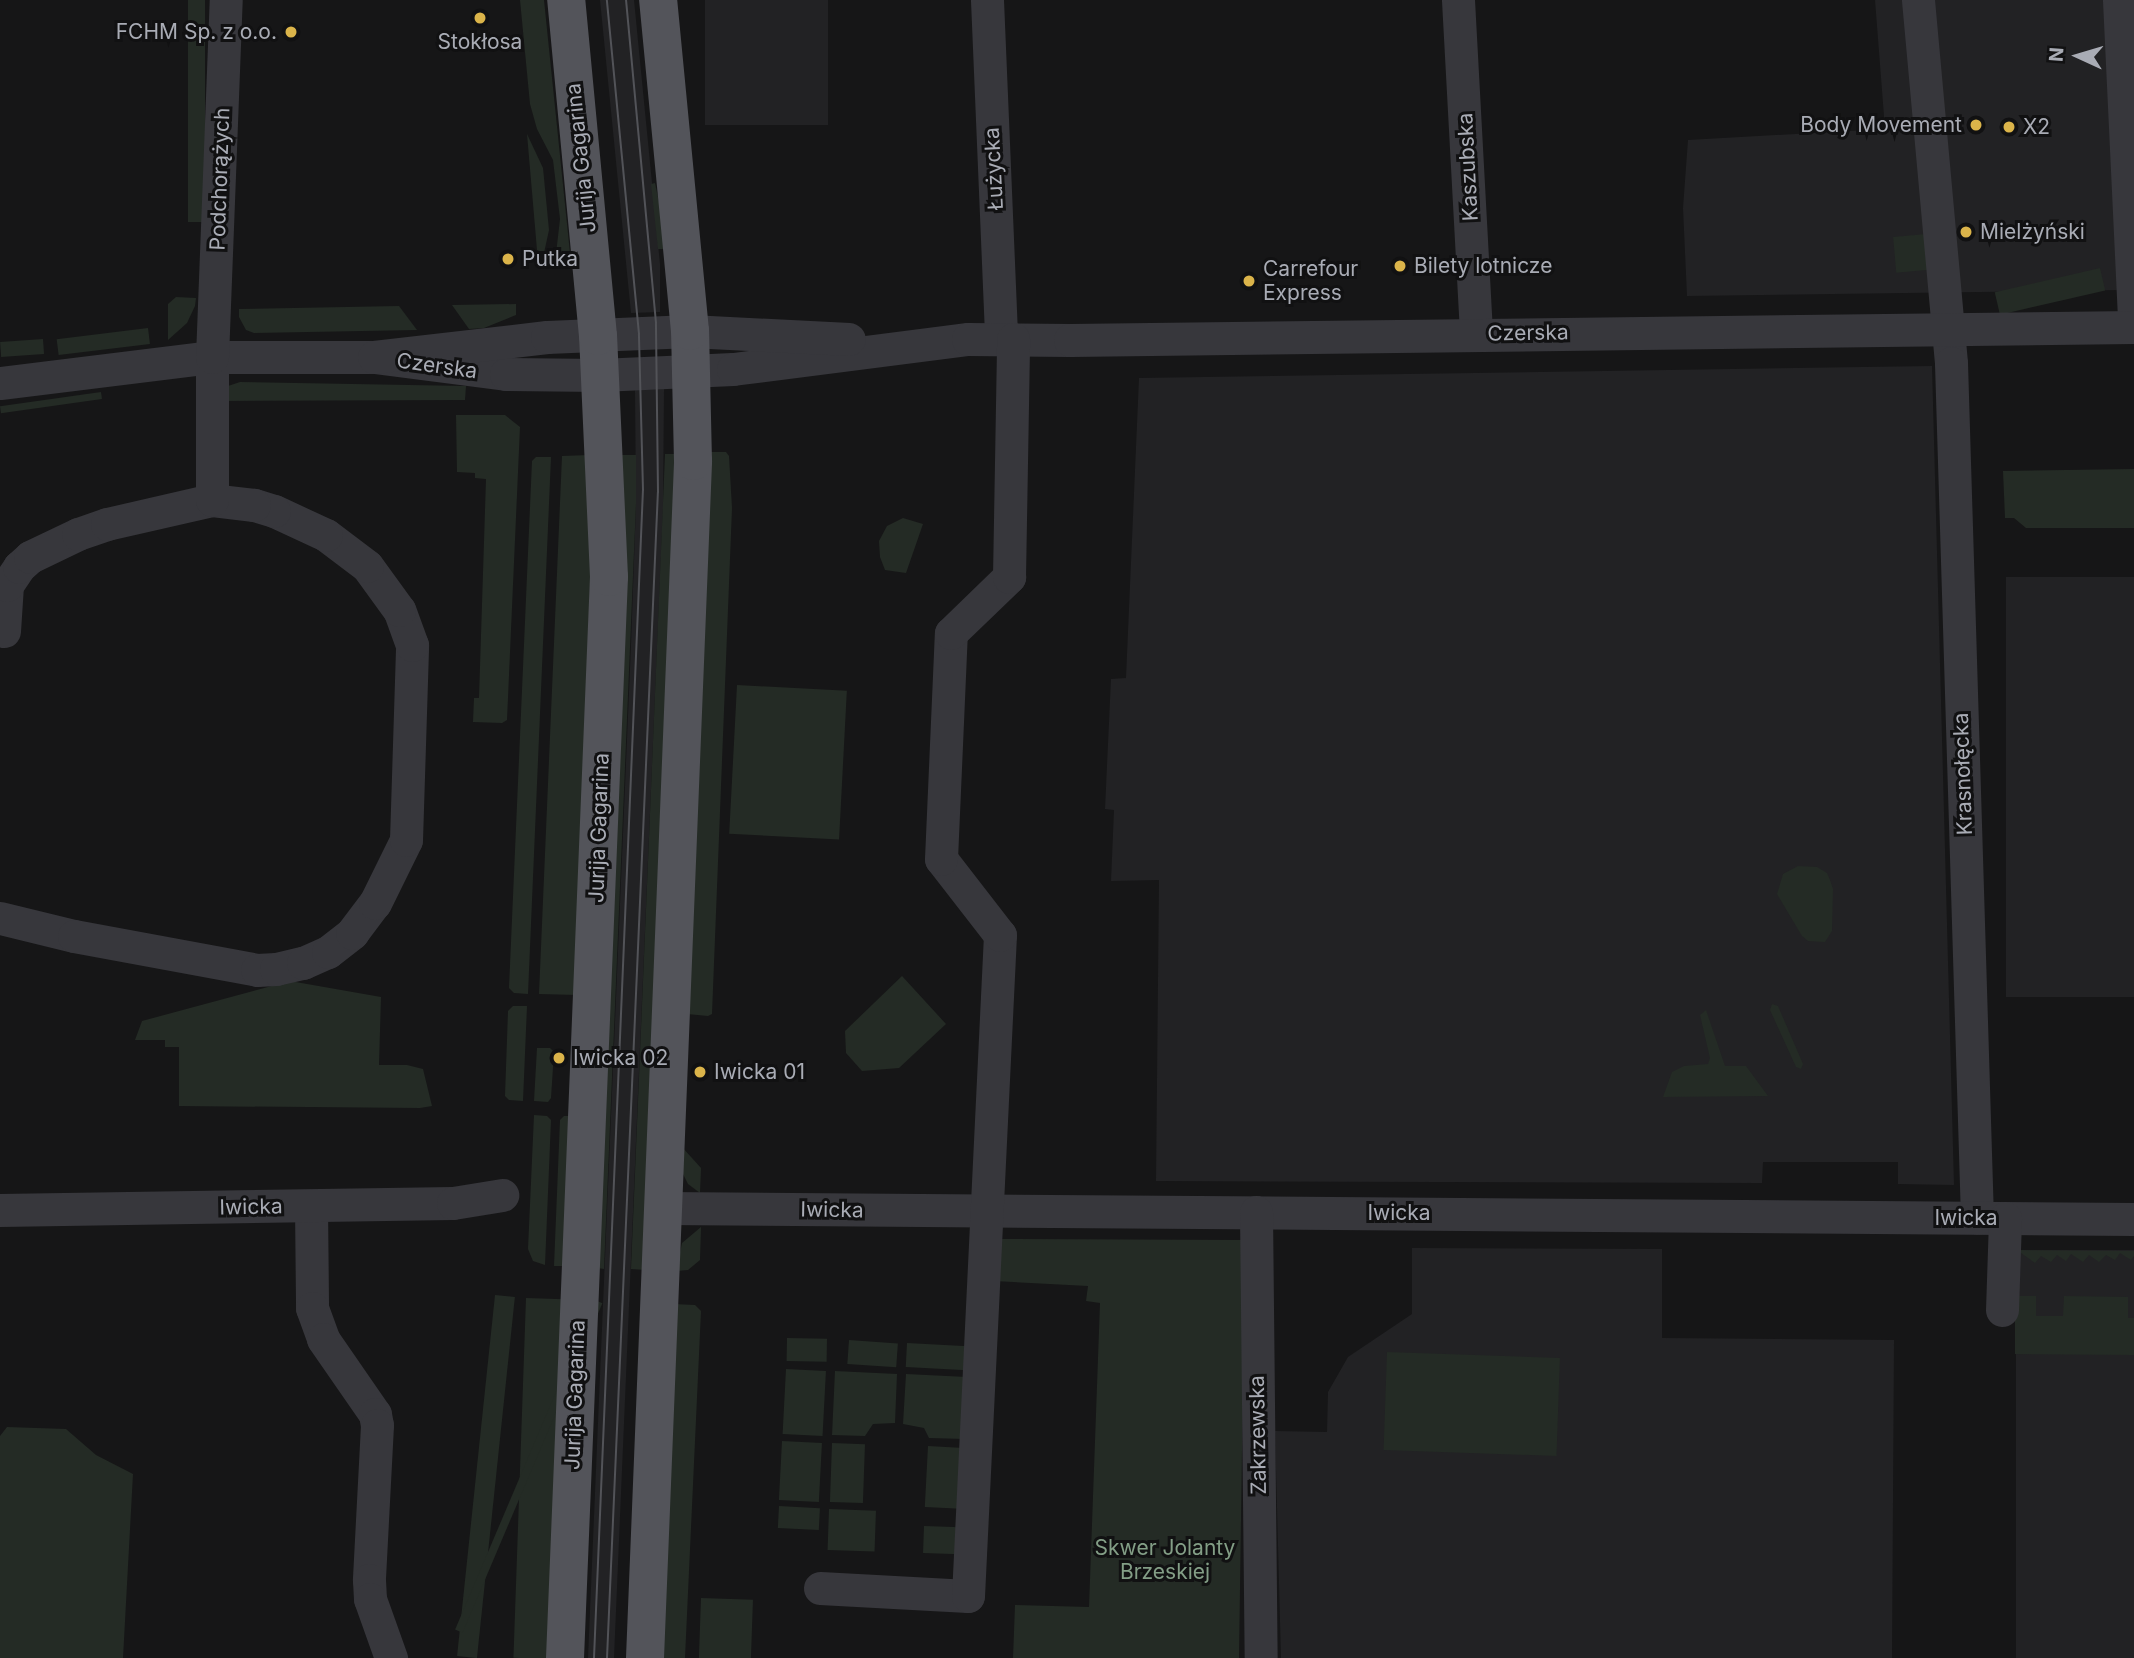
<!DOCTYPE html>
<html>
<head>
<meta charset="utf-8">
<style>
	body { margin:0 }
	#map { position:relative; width:2134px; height:1658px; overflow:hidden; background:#161617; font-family:Inter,sans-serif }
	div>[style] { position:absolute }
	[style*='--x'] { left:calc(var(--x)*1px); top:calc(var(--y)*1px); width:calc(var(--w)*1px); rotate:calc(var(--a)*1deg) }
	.built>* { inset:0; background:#222224; transform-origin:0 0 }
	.green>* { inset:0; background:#242b25; transform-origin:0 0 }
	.minor>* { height:33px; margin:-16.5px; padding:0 16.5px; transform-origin:16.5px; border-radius:16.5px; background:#37373c }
	.major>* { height:38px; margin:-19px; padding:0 19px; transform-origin:19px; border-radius:19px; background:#53545a }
	.tram>* { height:2px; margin:-1px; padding:0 1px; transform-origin:1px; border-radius:1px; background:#525358 }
	.dots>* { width:19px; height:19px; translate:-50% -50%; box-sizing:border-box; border:4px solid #111112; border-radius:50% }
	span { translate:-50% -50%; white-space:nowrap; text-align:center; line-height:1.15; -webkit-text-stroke:6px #111112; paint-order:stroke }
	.poi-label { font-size:21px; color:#a9acb5 }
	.right { translate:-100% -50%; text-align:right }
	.left { translate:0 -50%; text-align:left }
	.street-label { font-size:21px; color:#a9acb5 }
	.park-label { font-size:21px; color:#839e86 }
	.north { position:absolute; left:2043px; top:21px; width:70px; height:70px; -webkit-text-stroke:5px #111112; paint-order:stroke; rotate:274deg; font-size:19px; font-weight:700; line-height:28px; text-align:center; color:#a9acb5 }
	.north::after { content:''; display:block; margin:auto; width:24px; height:32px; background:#a9acb5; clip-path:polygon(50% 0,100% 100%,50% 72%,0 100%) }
</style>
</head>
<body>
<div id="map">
	<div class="built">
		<div style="clip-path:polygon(600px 0,634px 0,660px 264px,660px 312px,631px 313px)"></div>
		<div style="left:705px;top:0;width:123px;height:125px"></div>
		<div style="clip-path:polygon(1875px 0,2134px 0,2122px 290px,1687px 296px,1683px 208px,1688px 140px,1885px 129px)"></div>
		<div style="clip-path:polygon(1932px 366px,1954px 1185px,1898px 1184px,1898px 1162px,1763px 1162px,1762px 1183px,1156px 1181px,1159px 880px,1111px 881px,1114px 810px,1105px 809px,1111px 679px,1126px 678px,1139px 378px)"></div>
		<div style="clip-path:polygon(664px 389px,663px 508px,614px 1658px,588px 1658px,631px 645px,636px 504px,635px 390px)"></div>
		<div style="left:2134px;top:577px;width:420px;height:128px;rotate:90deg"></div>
		<div style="clip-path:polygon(1412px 1248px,1662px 1249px,1662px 1338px,1894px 1340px,1892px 1658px,1281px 1658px,1275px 1431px,1327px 1432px,1328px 1392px,1348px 1357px,1412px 1314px)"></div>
		<div style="left:2016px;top:1250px;width:118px;height:408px"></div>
	</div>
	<div class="green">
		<div style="left:188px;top:0;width:17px;height:222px"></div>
		<div style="clip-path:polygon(520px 0,544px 0,570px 253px,556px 254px,560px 219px,553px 160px,537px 129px,530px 104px)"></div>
		<div style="clip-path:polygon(527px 134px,543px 168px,549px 230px,544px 253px,537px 250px)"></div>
		<div style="clip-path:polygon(655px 183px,667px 240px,668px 249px,658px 249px,651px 184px)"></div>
		<div style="left:1926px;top:234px;width:36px;height:33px;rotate:85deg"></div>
		<div style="left:2100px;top:268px;width:23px;height:108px;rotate:77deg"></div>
		<div style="clip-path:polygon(176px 297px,196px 298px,195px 306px,187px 323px,168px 340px,168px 304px)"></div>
		<div style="clip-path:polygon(516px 304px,516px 315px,484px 328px,469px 329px,452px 305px)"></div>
		<div style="clip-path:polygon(399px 306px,417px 330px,254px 333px,246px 330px,239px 317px,239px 309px)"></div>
		<div style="left:148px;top:328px;width:16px;height:92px;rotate:83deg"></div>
		<div style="left:43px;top:339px;width:15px;height:43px;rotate:86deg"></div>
		<div style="clip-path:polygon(240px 382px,466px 386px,465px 400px,220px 401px,225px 387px)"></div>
		<div style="left:101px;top:392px;width:7px;height:102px;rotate:82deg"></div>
		<div style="clip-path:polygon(456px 415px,505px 415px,520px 427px,507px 720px,502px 723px,473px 722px,474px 698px,479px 698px,486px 479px,475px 478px,475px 473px,457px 472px)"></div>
		<div style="clip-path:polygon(708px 452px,726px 452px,729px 456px,732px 508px,712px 1014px,708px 1016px,687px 1014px)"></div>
		<div style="clip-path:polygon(665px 454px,677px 454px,646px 1270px,631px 1269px)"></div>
		<div style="clip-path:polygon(589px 455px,592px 521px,577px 995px,539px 994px,562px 456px)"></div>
		<div style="clip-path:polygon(620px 455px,636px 455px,636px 504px,604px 1269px,597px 1268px)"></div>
		<div style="clip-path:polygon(536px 457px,551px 457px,528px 994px,514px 993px,509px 988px,532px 461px)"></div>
		<div style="clip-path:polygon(2134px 469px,2134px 528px,2026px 528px,2014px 518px,2005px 518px,2003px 471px)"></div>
		<div style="clip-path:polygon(903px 518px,923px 524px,906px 573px,885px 570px,880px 557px,879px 541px,887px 526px)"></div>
		<div style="left:737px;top:685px;width:110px;height:149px;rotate:3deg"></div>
		<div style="clip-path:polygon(1798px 866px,1817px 867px,1827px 873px,1830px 880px,1833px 889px,1832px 931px,1825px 942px,1808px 941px,1802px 936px,1777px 894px,1783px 874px)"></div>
		<div style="clip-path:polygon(902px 976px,946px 1024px,899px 1068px,862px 1071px,846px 1053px,845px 1031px)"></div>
		<div style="clip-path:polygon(290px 981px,381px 997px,379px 1065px,407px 1065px,423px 1069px,432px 1106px,420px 1108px,179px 1106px,179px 1047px,165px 1047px,165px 1040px,135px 1040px,142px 1021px)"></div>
		<div style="clip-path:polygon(1772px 1004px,1778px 1006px,1803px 1064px,1801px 1069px,1796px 1067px,1770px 1010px)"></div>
		<div style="clip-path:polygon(513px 1006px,527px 1006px,523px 1101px,509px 1100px,505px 1096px,508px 1011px)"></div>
		<div style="clip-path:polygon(1706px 1010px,1725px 1066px,1746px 1066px,1768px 1096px,1663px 1097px,1672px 1072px,1684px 1066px,1708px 1064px,1710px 1058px,1700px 1015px)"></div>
		<div style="clip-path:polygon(537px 1048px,550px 1048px,554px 1052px,551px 1098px,548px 1102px,534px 1101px)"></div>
		<div style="clip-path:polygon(534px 1115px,547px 1116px,551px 1120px,545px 1265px,533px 1261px,528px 1249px)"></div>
		<div style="clip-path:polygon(564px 1116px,571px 1116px,565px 1266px,554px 1266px,560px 1120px)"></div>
		<div style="clip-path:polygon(682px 1147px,701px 1168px,700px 1193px,688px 1184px,681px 1170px)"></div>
		<div style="clip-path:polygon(701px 1227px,700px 1260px,688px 1270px,676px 1271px,682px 1243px)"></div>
		<div style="clip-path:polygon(996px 1239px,1245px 1240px,1239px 1658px,1013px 1658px,1015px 1605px,1089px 1607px,1100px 1303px,1086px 1301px,1088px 1286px,994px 1281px)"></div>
		<div style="clip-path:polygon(2016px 1250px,2134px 1251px,2134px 1256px,2131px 1260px,2120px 1253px,2115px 1260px,2106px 1255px,2099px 1262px,2089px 1255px,2083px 1262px,2071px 1254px,2066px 1261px,2057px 1255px,2051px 1262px,2041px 1256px,2035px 1263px,2021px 1253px,2017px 1259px)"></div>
		<div style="left:495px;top:1295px;width:20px;height:363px;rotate:6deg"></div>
		<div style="clip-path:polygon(2015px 1296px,2036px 1296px,2036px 1316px,2063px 1316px,2064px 1296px,2128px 1297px,2128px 1318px,2134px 1318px,2134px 1355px,2015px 1354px)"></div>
		<div style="left:526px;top:1298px;width:38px;height:360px;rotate:2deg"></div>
		<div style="left:595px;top:1300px;width:8px;height:358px;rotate:23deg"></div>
		<div style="clip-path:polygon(673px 1304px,695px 1305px,701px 1311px,685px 1658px,660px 1658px)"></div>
		<div style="left:787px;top:1338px;width:40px;height:23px;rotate:1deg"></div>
		<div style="left:849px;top:1340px;width:49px;height:24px;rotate:4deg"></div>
		<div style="left:907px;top:1343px;width:61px;height:24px;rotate:3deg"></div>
		<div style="left:1387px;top:1352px;width:173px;height:98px;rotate:2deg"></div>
		<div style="left:786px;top:1369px;width:40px;height:65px;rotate:3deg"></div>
		<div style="clip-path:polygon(835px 1371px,897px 1374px,895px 1423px,873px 1424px,865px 1436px,832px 1435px)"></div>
		<div style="clip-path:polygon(906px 1374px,967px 1377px,965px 1439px,929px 1438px,924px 1428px,903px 1424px)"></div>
		<div style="clip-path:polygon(7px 1427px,66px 1429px,96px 1455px,133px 1474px,123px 1658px,0 1658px,0 1436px)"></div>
		<div style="left:782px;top:1441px;width:40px;height:59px;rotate:3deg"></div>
		<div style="left:832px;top:1443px;width:33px;height:59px;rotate:2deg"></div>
		<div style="left:928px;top:1446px;width:36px;height:61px;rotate:3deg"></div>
		<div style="left:779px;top:1506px;width:41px;height:22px;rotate:3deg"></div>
		<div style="left:829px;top:1509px;width:47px;height:41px;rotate:2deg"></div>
		<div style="left:924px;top:1526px;width:37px;height:27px;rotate:2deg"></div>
		<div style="left:701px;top:1598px;width:52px;height:60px;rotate:2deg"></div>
	</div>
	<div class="minor">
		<div style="--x:987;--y:0;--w:339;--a:87.6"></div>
		<div style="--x:1458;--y:0;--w:334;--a:86.9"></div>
		<div style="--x:1918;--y:0;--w:364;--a:84.8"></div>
		<div style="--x:1951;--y:363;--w:855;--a:88.26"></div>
		<div style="--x:2119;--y:0;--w:322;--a:87.3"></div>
		<div style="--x:374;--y:357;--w:133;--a:7.3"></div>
		<div style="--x:506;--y:374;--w:94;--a:0.6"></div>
		<div style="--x:600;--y:375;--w:133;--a:-2.6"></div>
		<div style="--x:733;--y:369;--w:237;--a:-7.3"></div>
		<div style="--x:968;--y:339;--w:102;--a:0.6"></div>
		<div style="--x:1070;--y:340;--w:1064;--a:-0.7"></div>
		<div style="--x:0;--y:383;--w:214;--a:-7"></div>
		<div style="--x:212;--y:357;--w:162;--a:0"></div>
		<div style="--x:374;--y:357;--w:174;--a:-6.6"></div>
		<div style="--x:547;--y:337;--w:143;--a:-2.4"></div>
		<div style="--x:690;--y:331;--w:159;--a:2.9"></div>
		<div style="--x:4;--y:631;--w:46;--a:-86.3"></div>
		<div style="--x:7;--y:585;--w:22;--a:-56"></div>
		<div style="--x:19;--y:567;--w:15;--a:-42"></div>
		<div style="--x:30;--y:557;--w:53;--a:-25.6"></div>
		<div style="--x:78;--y:534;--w:31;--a:-19"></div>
		<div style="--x:107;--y:524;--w:108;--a:-12.9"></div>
		<div style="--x:0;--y:918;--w:76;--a:13.7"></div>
		<div style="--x:74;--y:936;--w:186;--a:10.5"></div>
		<div style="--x:257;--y:970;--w:19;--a:-3"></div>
		<div style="--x:276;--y:969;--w:28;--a:-13"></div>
		<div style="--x:303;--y:963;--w:27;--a:-24"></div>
		<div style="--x:328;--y:952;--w:31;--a:-38"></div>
		<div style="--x:352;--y:933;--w:38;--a:-53"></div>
		<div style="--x:375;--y:903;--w:70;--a:-63.8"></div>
		<div style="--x:406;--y:840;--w:195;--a:-88.2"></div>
		<div style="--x:412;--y:645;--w:37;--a:-110"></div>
		<div style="--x:399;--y:610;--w:54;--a:-126"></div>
		<div style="--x:367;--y:566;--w:51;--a:-142.9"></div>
		<div style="--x:326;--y:535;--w:57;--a:-155.2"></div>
		<div style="--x:274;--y:511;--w:21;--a:-163"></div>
		<div style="--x:254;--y:505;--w:42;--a:-173.2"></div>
		<div style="--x:212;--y:500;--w:143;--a:-90"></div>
		<div style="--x:212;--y:357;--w:357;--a:-87.8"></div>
		<div style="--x:311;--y:1206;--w:102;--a:89.4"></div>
		<div style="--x:312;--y:1308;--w:33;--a:70"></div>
		<div style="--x:323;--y:1339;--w:91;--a:55.3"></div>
		<div style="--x:375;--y:1414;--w:11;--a:80"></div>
		<div style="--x:377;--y:1425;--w:155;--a:93"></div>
		<div style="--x:369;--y:1580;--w:19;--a:87"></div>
		<div style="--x:370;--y:1599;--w:63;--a:70.4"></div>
		<div style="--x:664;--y:1208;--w:1470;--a:0.43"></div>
		<div style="--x:0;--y:1210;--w:453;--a:-0.9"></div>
		<div style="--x:453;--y:1203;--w:50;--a:-9.3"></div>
		<div style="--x:1256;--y:1212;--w:446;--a:89.4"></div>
		<div style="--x:2002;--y:1310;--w:92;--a:-88.1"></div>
		<div style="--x:820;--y:1588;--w:148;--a:3.1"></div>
		<div style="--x:968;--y:1596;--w:662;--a:-87.23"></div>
		<div style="--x:1000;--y:935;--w:96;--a:-127.8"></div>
		<div style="--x:941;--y:859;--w:226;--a:-87.5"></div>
		<div style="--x:951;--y:633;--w:81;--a:-44"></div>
		<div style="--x:1009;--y:577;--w:238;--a:-89"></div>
	</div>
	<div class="major">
		<div style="--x:565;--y:1658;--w:1082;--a:-87.67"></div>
		<div style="--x:609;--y:577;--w:241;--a:-92.6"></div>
		<div style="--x:598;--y:336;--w:338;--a:-95.4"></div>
		<div style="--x:645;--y:1658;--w:1198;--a:-87.7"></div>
		<div style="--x:693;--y:461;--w:130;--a:-91.3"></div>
		<div style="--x:690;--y:331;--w:333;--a:-95.5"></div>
	</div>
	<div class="tram">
		<div style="--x:594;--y:1658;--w:1169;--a:-87.6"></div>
		<div style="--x:643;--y:490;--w:156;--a:-91.5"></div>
		<div style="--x:639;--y:334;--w:336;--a:-95.5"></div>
		<div style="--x:607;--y:1658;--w:1167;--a:-87.5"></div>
		<div style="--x:658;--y:492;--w:169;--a:-90.7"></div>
		<div style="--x:656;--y:323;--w:324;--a:-95.3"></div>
	</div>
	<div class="dots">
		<div style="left:480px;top:18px;background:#dbb44a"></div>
		<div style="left:291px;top:32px;background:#dbb44a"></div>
		<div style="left:1976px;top:125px;background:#dbb44a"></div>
		<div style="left:2009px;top:127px;background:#dbb44a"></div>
		<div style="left:1966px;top:232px;background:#dbb44a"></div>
		<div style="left:508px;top:259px;background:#dbb44a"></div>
		<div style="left:1400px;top:266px;background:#dbb44a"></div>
		<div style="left:1249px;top:281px;background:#dbb44a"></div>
		<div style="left:559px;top:1058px;background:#dbb44a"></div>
		<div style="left:700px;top:1072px;background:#dbb44a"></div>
	</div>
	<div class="poi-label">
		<span class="right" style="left:277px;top:32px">FCHM Sp. z o.o.</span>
		<span style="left:480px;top:42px">Stokłosa</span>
		<span class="right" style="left:1962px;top:125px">Body Movement</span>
		<span class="left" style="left:2023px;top:127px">X2</span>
		<span class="left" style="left:1980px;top:232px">Mielżyński</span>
		<span class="left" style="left:522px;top:259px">Putka</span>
		<span class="left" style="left:1414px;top:266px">Bilety lotnicze</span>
		<span class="left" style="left:1263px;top:281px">Carrefour<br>Express</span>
		<span class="left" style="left:573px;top:1058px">Iwicka 02</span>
		<span class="left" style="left:714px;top:1072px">Iwicka 01</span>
	</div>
	<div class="street-label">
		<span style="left:581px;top:158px;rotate:-96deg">Jurija Gagarina</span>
		<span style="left:1468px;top:167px;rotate:-93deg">Kaszubska</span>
		<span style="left:994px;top:169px;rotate:-93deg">Łużycka</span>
		<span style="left:220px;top:179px;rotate:-88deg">Podchorążych</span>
		<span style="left:1528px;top:333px;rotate:-1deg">Czerska</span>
		<span style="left:437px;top:366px;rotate:8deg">Czerska</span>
		<span style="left:1963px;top:774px;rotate:-92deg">Krasnołęcka</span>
		<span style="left:599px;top:828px;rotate:-88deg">Jurija Gagarina</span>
		<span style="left:251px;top:1207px;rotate:-1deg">Iwicka</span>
		<span style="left:832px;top:1210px;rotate:1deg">Iwicka</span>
		<span style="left:1399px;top:1213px">Iwicka</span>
		<span style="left:1966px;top:1218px">Iwicka</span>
		<span style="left:575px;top:1395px;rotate:-88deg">Jurija Gagarina</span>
		<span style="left:1258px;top:1435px;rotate:-91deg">Zakrzewska</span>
	</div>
	<div class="park-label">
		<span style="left:1165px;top:1560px">Skwer Jolanty<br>Brzeskiej</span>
	</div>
	<div class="north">N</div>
</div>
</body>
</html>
